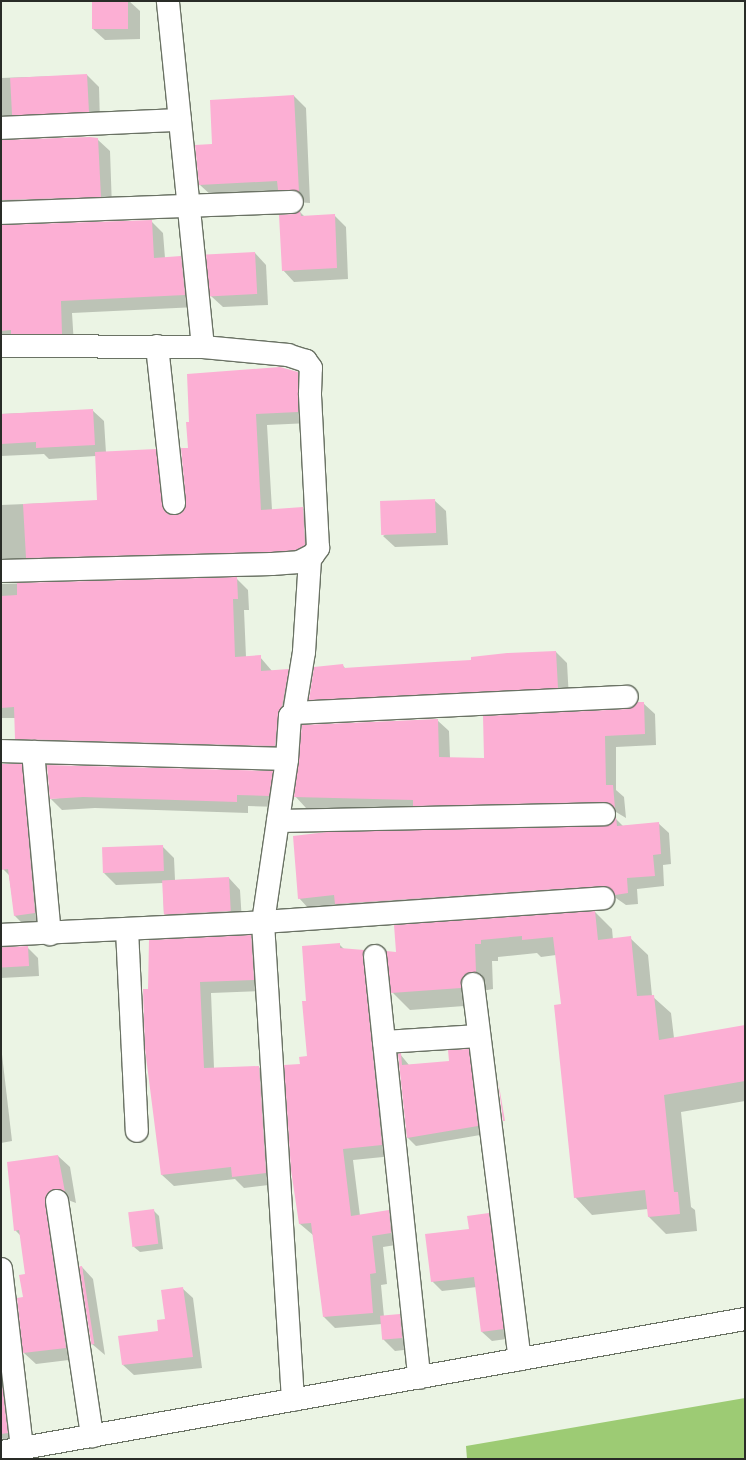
<!DOCTYPE html>
<html>
<head>
<meta charset="utf-8">
<style>
	body { margin:0 }
	#map { position:relative; width:746px; height:1460px; overflow:hidden; background:#ebf4e4; font-family:Poppins,sans-serif }
	div>[style] { position:absolute }
	[style*='--x'] { left:calc(var(--x)*1px); top:calc(var(--y)*1px); width:calc(var(--w)*1px); rotate:calc(var(--a)*1deg) }
	.water>* { inset:0; background:#9dcb74 }
	.shadow>* { inset:0; background:#0003 }
	.building>* { inset:0; background:#fcafd4; transform-origin:0 0 }
	.roads { filter:drop-shadow(1px 0 #6a7264) drop-shadow(-1px 0 #6a7264) drop-shadow(0 1px #6a7264) drop-shadow(0 -1px #6a7264) }
	.minor>* { height:22px; margin:-11px; padding:0 11px; transform-origin:11px; border-radius:11px; background:#fff }
	.secondary>* { height:22px; margin:-11px; padding:0 11px; transform-origin:11px; border-radius:11px; background:#fff }
	span { translate:-50% -50%; white-space:nowrap; text-align:center; line-height:1.15; -webkit-text-stroke:3px #ebf4e4; paint-order:stroke }
	.frame { position:absolute; inset:0; border:2px solid #292c27; pointer-events:none }
</style>
</head>
<body>
<div id="map">
	<div class="water">
		<div style="clip-path:polygon(745px 1398px,745px 1459px,467px 1459px,466px 1446px)"></div>
	</div>
	<div class="shadow">
		<div style="clip-path:polygon(93px 1px,129px 1px,140px 11px,140px 39px,105px 40px,93px 29px)"></div>
		<div style="clip-path:polygon(87px 75px,99px 87px,100px 123px,1px 138px,1px 78px)"></div>
		<div style="clip-path:polygon(294px 96px,306px 108px,310px 203px,212px 196px,200px 185px,213px 145px,211px 101px)"></div>
		<div style="clip-path:polygon(97px 139px,110px 151px,112px 208px,2px 219px,2px 226px,151px 221px,163px 233px,165px 258px,181px 257px,193px 269px,197px 307px,72px 313px,74px 345px,1px 343px,1px 141px)"></div>
		<div style="clip-path:polygon(300px 212px,305px 217px,334px 215px,346px 227px,348px 279px,294px 282px,283px 270px,293px 215px)"></div>
		<div style="clip-path:polygon(255px 253px,266px 265px,268px 305px,223px 307px,211px 296px)"></div>
		<div style="clip-path:polygon(298px 372px,310px 384px,310px 423px,267px 425px,272px 510px,303px 508px,315px 520px,316px 557px,1px 581px,1px 505px,98px 501px,96px 456px,49px 459px,44px 454px,1px 456px,1px 414px,92px 410px,104px 421px,106px 453px,155px 451px,167px 462px,173px 516px,182px 514px,187px 502px,189px 449px)"></div>
		<div style="clip-path:polygon(434px 500px,446px 511px,448px 545px,395px 547px,383px 536px)"></div>
		<div style="clip-path:polygon(236px 578px,248px 590px,249px 610px,244px 610px,246px 657px,260px 657px,272px 671px,288px 670px,300px 682px,287px 757px,28px 750px,16px 738px,15px 718px,1px 718px,1px 584px)"></div>
		<div style="clip-path:polygon(556px 652px,567px 663px,569px 699px,321px 711px,310px 699px,343px 666px,346px 669px,472px 661px)"></div>
		<div style="clip-path:polygon(643px 703px,655px 714px,656px 745px,616px 747px,616px 790px,624px 797px,626px 818px,616px 812px,425px 816px,420px 811px,306px 808px,295px 796px,437px 720px,449px 731px,450px 758px,486px 759px,628px 710px)"></div>
		<div style="clip-path:polygon(1px 765px,21px 765px,33px 777px,47px 924px,26px 927px,15px 916px,9px 875px,3px 869px,1px 858px)"></div>
		<div style="clip-path:polygon(272px 772px,284px 784px,280px 807px,248px 806px,248px 813px,95px 808px,62px 810px,51px 799px)"></div>
		<div style="clip-path:polygon(616px 819px,623px 826px,658px 823px,669px 833px,671px 864px,663px 865px,664px 886px,637px 889px,638px 904px,626px 905px,613px 896px,309px 909px,299px 898px,604px 828px,611px 825px)"></div>
		<div style="clip-path:polygon(162px 846px,174px 858px,175px 880px,229px 878px,240px 890px,242px 922px,176px 926px,164px 914px,163px 883px,116px 885px,104px 873px)"></div>
		<div style="clip-path:polygon(595px 912px,612px 929px,613px 940px,630px 938px,648px 955px,652px 996px,671px 1013px,674px 1038px,745px 1027px,745px 1101px,681px 1112px,691px 1207px,695px 1210px,697px 1231px,666px 1234px,649px 1217px,648px 1209px,592px 1215px,575px 1197px,562px 1005px,556px 955px,541px 957px,537px 953px,498px 957px,498px 961px,492px 961px,493px 989px,482px 991px,478px 1005px,410px 1010px,392px 992px,397px 953px)"></div>
		<div style="clip-path:polygon(251px 936px,262px 947px,265px 991px,211px 993px,214px 1068px,259px 1067px,270px 1078px,277px 1184px,244px 1188px,235px 1179px,174px 1186px,162px 1175px,148px 990px)"></div>
		<div style="clip-path:polygon(339px 944px,345px 950px,364px 951px,375px 962px,393px 1156px,353px 1160px,360px 1216px,389px 1211px,400px 1222px,402px 1244px,383px 1247px,387px 1284px,381px 1285px,384px 1317px,399px 1315px,411px 1327px,413px 1349px,395px 1351px,383px 1339px,382px 1324px,335px 1328px,324px 1317px,313px 1235px,300px 1224px,301px 1065px,308px 1057px,307px 1002px)"></div>
		<div style="clip-path:polygon(1px 947px,27px 947px,38px 958px,39px 976px,1px 978px)"></div>
		<div style="clip-path:polygon(1px 1046px,12px 1141px,1px 1143px)"></div>
		<div style="clip-path:polygon(468px 1050px,477px 1059px,486px 1134px,416px 1146px,407px 1137px,400px 1054px,409px 1065px,450px 1062px)"></div>
		<div style="clip-path:polygon(58px 1156px,70px 1167px,76px 1203px,68px 1200px,77px 1359px,36px 1364px,24px 1353px,24px 1298px,26px 1275px,21px 1236px,15px 1230px)"></div>
		<div style="clip-path:polygon(153px 1210px,159px 1216px,163px 1249px,140px 1252px,134px 1247px)"></div>
		<div style="clip-path:polygon(489px 1214px,499px 1224px,513px 1338px,492px 1341px,482px 1332px,477px 1287px,442px 1291px,432px 1281px,470px 1230px)"></div>
		<div style="clip-path:polygon(82px 1267px,93px 1279px,105px 1355px,92px 1344px)"></div>
		<div style="clip-path:polygon(182px 1288px,193px 1298px,202px 1368px,134px 1375px,123px 1365px,159px 1332px)"></div>
		<div style="clip-path:polygon(1px 1312px,18px 1444px,9px 1445px,1px 1437px)"></div>
	</div>
	<div class="building">
		<div style="left:92px;top:1px;width:36px;height:28px"></div>
		<div style="left:87px;top:74px;width:38px;height:77px;rotate:87deg"></div>
		<div style="clip-path:polygon(294px 95px,299px 192px,278px 190px,277px 181px,199px 185px,195px 145px,212px 144px,210px 100px)"></div>
		<div style="clip-path:polygon(90px 137px,98px 138px,101px 197px,1px 200px,1px 140px)"></div>
		<div style="clip-path:polygon(300px 211px,301px 216px,335px 214px,337px 268px,282px 271px,279px 215px,293px 214px)"></div>
		<div style="clip-path:polygon(152px 220px,154px 258px,181px 256px,185px 295px,61px 301px,62px 334px,11px 334px,11px 330px,1px 331px,1px 225px)"></div>
		<div style="left:255px;top:252px;width:42px;height:49px;rotate:87deg"></div>
		<div style="clip-path:polygon(280px 367px,298px 372px,298px 412px,256px 414px,261px 510px,303px 507px,305px 545px,296px 550px,271px 552px,26px 558px,23px 504px,97px 500px,95px 452px,156px 449px,164px 510px,169px 515px,182px 513px,186px 502px,181px 448px,188px 448px,186px 422px,189px 422px,187px 374px)"></div>
		<div style="clip-path:polygon(93px 409px,95px 445px,36px 448px,36px 442px,1px 444px,1px 414px)"></div>
		<div style="left:435px;top:499px;width:34px;height:55px;rotate:88deg"></div>
		<div style="clip-path:polygon(237px 577px,238px 599px,233px 599px,235px 657px,261px 655px,261px 671px,289px 669px,282px 706px,278px 715px,275px 746px,15px 739px,14px 707px,1px 708px,1px 596px,17px 595px,17px 583px)"></div>
		<div style="clip-path:polygon(556px 651px,558px 688px,309px 700px,314px 667px,343px 664px,344px 668px,435px 662px,471px 660px,471px 657px,507px 653px)"></div>
		<div style="clip-path:polygon(638px 702px,644px 702px,645px 734px,605px 736px,606px 785px,613px 785px,615px 808px,604px 802px,413px 806px,413px 800px,294px 797px,302px 725px,438px 719px,439px 757px,484px 758px,483px 716px,628px 709px)"></div>
		<div style="clip-path:polygon(1px 764px,22px 764px,35px 913px,14px 916px,8px 869px,1px 870px)"></div>
		<div style="clip-path:polygon(47px 765px,273px 771px,269px 796px,237px 795px,237px 802px,83px 797px,50px 799px)"></div>
		<div style="clip-path:polygon(616px 817px,617px 826px,659px 822px,661px 854px,653px 855px,655px 876px,627px 878px,628px 893px,615px 895px,609px 887px,602px 886px,335px 904px,334px 895px,298px 899px,293px 836px,327px 832px,604px 826px,611px 824px)"></div>
		<div style="left:163px;top:845px;width:26px;height:61px;rotate:88deg"></div>
		<div style="left:229px;top:877px;width:34px;height:67px;rotate:87deg"></div>
		<div style="clip-path:polygon(595px 911px,598px 940px,631px 936px,637px 996px,654px 995px,659px 1040px,745px 1025px,745px 1081px,664px 1095px,674px 1192px,678px 1192px,680px 1214px,648px 1217px,645px 1190px,574px 1198px,554px 1005px,561px 1004px,553px 937px,522px 940px,522px 936px,481px 940px,481px 944px,475px 944px,476px 972px,465px 974px,461px 980px,461px 988px,391px 993px,386px 951px,396px 952px,394px 925px)"></div>
		<div style="clip-path:polygon(251px 935px,254px 980px,200px 982px,204px 1068px,259px 1066px,266px 1173px,232px 1177px,231px 1167px,161px 1175px,145px 1049px,143px 989px,148px 989px,149px 940px)"></div>
		<div style="clip-path:polygon(340px 943px,340px 948px,364px 950px,363px 957px,382px 1145px,343px 1149px,351px 1216px,389px 1210px,391px 1233px,372px 1236px,376px 1273px,370px 1274px,373px 1313px,323px 1317px,311px 1223px,299px 1224px,291px 1170px,284px 1065px,300px 1064px,299px 1057px,307px 1056px,302px 1001px,306px 1001px,302px 946px)"></div>
		<div style="left:28px;top:946px;width:20px;height:27px;rotate:87deg"></div>
		<div style="clip-path:polygon(469px 1049px,478px 1126px,407px 1138px,398px 1054px,401px 1053px,402px 1065px,449px 1061px,448px 1050px)"></div>
		<div style="clip-path:polygon(498px 1080px,505px 1121px,503px 1121px)"></div>
		<div style="clip-path:polygon(58px 1155px,65px 1192px,56px 1189px,50px 1191px,45px 1203px,66px 1348px,23px 1353px,17px 1298px,23px 1297px,19px 1275px,25px 1274px,19px 1230px,14px 1231px,7px 1162px)"></div>
		<div style="left:154px;top:1209px;width:35px;height:26px;rotate:83deg"></div>
		<div style="clip-path:polygon(489px 1213px,504px 1329px,481px 1332px,474px 1277px,431px 1282px,425px 1234px,469px 1229px,467px 1216px)"></div>
		<div style="left:82px;top:1266px;width:79px;height:3px;rotate:81deg"></div>
		<div style="clip-path:polygon(183px 1287px,193px 1357px,122px 1365px,118px 1336px,158px 1331px,157px 1320px,165px 1319px,161px 1290px)"></div>
		<div style="left:400px;top:1314px;width:24px;height:20px;rotate:85deg"></div>
		<div style="clip-path:polygon(1px 1377px,8px 1433px,1px 1434px)"></div>
	</div>
	<div class="roads">
		<div class="minor">
			<div style="--x:1;--y:128;--w:179;--a:-2.6"></div>
			<div style="--x:1;--y:213;--w:291;--a:-2.2"></div>
			<div style="--x:1;--y:346;--w:202;--a:0.3"></div>
			<div style="--x:203;--y:347;--w:348;--a:-95.8"></div>
			<div style="--x:157;--y:346;--w:158;--a:83.8"></div>
			<div style="--x:1;--y:571;--w:271;--a:-1.5"></div>
			<div style="--x:272;--y:564;--w:27;--a:-4"></div>
			<div style="--x:299;--y:562;--w:16;--a:-27"></div>
			<div style="--x:313;--y:555;--w:9;--a:-54"></div>
			<div style="--x:318;--y:548;--w:155;--a:-93"></div>
			<div style="--x:310;--y:393;--w:25;--a:-88"></div>
			<div style="--x:311;--y:368;--w:9;--a:-126"></div>
			<div style="--x:306;--y:361;--w:19;--a:-162"></div>
			<div style="--x:288;--y:355;--w:85;--a:-174.6"></div>
			<div style="--x:294;--y:713;--w:62;--a:-80.7"></div>
			<div style="--x:304;--y:652;--w:94;--a:-86.3"></div>
			<div style="--x:1;--y:751;--w:286;--a:1.6"></div>
			<div style="--x:33;--y:752;--w:183;--a:84.7"></div>
			<div style="--x:278;--y:821;--w:326;--a:-1.2"></div>
			<div style="--x:127;--y:930;--w:201;--a:87.2"></div>
			<div style="--x:1;--y:935;--w:262;--a:-2.8"></div>
			<div style="--x:263;--y:922;--w:341;--a:-4"></div>
			<div style="--x:375;--y:956;--w:424;--a:84"></div>
			<div style="--x:473;--y:984;--w:378;--a:82.9"></div>
			<div style="--x:384;--y:1042;--w:95;--a:-3.6"></div>
			<div style="--x:57;--y:1201;--w:238;--a:81.5"></div>
			<div style="--x:1;--y:1269;--w:181;--a:83.3"></div>
			<div style="--x:293;--y:1400;--w:479;--a:-93.6"></div>
			<div style="--x:263;--y:922;--w:165;--a:-81.6"></div>
			<div style="--x:287;--y:759;--w:43;--a:-86"></div>
			<div style="--x:290;--y:716;--w:5;--a:-37"></div>
			<div style="--x:294;--y:713;--w:333;--a:-2.8"></div>
		</div>
		<div class="secondary">
			<div style="--x:1;--y:1452;--w:756;--a:-10.14"></div>
		</div>
	</div>
	<div class="frame"></div>
</div>
</body>
</html>
